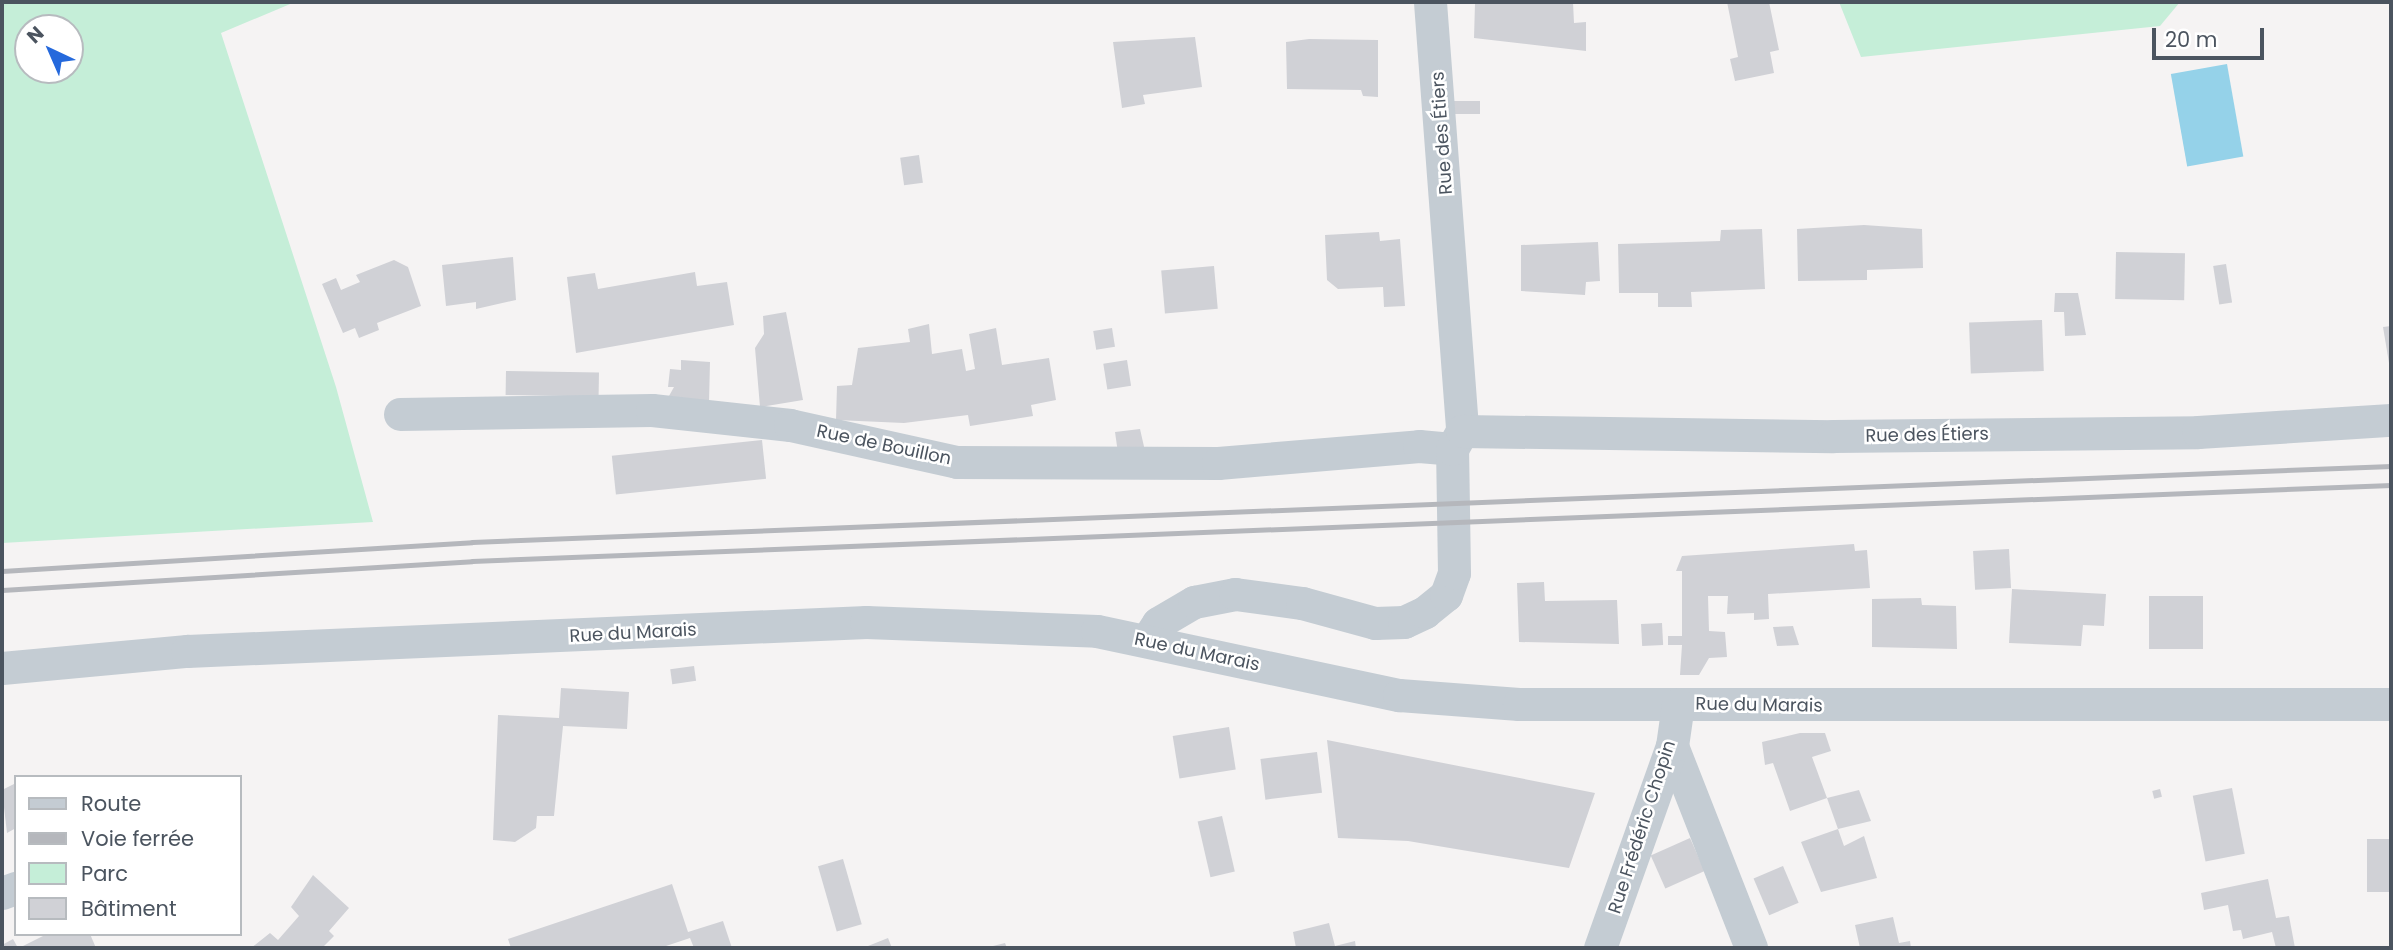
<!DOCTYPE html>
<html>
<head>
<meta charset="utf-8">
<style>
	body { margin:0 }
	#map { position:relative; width:2393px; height:950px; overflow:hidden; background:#f5f3f3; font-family:Poppins,sans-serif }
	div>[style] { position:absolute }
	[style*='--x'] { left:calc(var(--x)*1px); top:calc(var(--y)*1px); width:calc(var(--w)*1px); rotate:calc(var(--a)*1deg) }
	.green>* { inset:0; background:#c5eed8 }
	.water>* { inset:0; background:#95d2e9; transform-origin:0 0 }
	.building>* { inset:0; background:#d0d1d6; transform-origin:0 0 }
	.street>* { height:33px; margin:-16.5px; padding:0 16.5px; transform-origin:16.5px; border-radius:16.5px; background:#c4ccd3 }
	.rail>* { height:5px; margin:-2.5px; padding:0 2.5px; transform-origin:2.5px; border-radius:2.5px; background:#b5b7bc }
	span { translate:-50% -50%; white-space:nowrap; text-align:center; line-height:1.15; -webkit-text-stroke:5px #fff; paint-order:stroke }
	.street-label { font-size:18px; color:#4b545f }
	.frame { position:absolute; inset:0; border:4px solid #4b545f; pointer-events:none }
	.legend { position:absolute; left:14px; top:775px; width:228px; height:161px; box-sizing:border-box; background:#fff; border:2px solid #b7bbbf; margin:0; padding:9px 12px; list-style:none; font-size:21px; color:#4b545f }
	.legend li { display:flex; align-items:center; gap:14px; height:35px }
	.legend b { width:35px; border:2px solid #b7bbbf }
	.north { position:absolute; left:14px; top:14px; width:70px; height:70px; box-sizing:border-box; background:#fff; border:2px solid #b7bbbf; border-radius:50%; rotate:316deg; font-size:19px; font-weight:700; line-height:28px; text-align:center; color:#4b545f }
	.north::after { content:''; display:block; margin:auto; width:24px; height:32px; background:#2569dc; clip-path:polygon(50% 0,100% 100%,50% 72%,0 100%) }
	.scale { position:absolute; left:2152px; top:28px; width:112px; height:32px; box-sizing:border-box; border:4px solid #4b545f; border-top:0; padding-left:9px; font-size:21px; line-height:24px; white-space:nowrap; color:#4b545f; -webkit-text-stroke:5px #fff; paint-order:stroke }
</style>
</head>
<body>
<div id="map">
	<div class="green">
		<div style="clip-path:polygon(evenodd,2px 2px,295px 2px,221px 33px,336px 387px,373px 522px,2px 543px,2px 2px,28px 28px,70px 28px,70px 70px,28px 70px,28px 28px)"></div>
		<div style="clip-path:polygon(1839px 2px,2180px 2px,2160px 26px,1861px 57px)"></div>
	</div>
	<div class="water">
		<div style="left:2227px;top:64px;width:94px;height:57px;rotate:80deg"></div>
	</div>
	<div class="building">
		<div style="clip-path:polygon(1573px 2px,1574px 23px,1586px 22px,1586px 51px,1474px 38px,1475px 3px)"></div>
		<div style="clip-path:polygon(1727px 2px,1769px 2px,1779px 50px,1770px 52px,1774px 73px,1735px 81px,1730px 59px,1738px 57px)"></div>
		<div style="clip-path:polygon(1195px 37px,1202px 87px,1143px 95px,1145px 104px,1122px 108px,1113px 42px)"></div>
		<div style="clip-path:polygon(1309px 39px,1378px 40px,1378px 97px,1363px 96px,1361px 90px,1287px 89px,1286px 42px)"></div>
		<div style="left:1453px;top:101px;width:27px;height:13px"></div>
		<div style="left:919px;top:155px;width:28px;height:19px;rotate:82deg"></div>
		<div style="clip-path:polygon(1864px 225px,1922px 229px,1923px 268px,1867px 270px,1867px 280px,1798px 281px,1797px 229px)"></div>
		<div style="clip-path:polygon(1762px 229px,1765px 289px,1691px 292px,1692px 307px,1658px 307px,1658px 293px,1619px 293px,1618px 244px,1720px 241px,1721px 230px)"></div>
		<div style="clip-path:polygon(1379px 232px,1380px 241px,1400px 239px,1405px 306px,1384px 307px,1383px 287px,1338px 289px,1327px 280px,1325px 235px)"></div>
		<div style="clip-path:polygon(1598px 242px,1600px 281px,1586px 282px,1585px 295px,1521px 291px,1521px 245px)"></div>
		<div style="left:2116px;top:252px;width:69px;height:47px;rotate:1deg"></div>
		<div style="clip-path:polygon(513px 257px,516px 300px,476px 309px,476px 302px,446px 306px,442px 265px)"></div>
		<div style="clip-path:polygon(394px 260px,408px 267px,421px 306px,377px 323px,379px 330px,359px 338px,355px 328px,343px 333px,322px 284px,336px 278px,341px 290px,360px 282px,356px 275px)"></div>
		<div style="left:2226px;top:264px;width:39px;height:13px;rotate:81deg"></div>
		<div style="left:1214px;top:266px;width:43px;height:53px;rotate:85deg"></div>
		<div style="clip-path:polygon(695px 272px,697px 286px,727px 282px,734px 325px,576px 353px,567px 277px,595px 273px,598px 289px)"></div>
		<div style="clip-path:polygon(2055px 293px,2078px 293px,2086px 335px,2065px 336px,2064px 312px,2054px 312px)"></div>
		<div style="clip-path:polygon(786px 312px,803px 400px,760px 407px,755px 348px,764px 334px,763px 316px)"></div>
		<div style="left:2042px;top:320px;width:51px;height:73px;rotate:88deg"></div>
		<div style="clip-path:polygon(929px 324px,932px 354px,962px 349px,966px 371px,975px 369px,969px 334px,996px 328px,1002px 365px,1049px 358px,1056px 400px,1031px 405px,1033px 416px,970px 426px,968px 415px,904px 423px,836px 420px,837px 386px,852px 385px,858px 348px,910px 342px,908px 329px)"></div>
		<div style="clip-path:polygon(2391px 326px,2391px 369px,2390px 369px,2383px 327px)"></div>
		<div style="left:1112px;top:328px;width:19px;height:19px;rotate:81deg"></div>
		<div style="clip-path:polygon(681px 360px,710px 362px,709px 403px,669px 396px,674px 387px,668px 387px,670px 369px,681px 370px)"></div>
		<div style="left:1127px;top:360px;width:26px;height:24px;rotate:81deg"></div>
		<div style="left:506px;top:371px;width:93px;height:24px;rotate:1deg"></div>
		<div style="clip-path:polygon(1140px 429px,1145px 451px,1118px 453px,1115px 432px)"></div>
		<div style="left:762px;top:440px;width:39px;height:151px;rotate:84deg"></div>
		<div style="clip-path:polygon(1854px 544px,1855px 551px,1867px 550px,1870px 588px,1768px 594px,1769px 619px,1754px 620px,1754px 613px,1727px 614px,1728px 596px,1708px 596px,1709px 631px,1725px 632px,1727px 657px,1709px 658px,1699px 675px,1680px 675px,1682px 645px,1668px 645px,1668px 636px,1682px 636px,1682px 571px,1676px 571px,1682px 556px)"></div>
		<div style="left:2009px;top:549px;width:39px;height:36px;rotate:87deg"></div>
		<div style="clip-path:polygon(1544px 582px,1545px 601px,1617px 600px,1619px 644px,1519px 642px,1517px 583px)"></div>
		<div style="clip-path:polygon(2012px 589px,2106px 594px,2104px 626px,2083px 625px,2081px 646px,2009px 643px)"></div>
		<div style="left:2149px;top:596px;width:54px;height:53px"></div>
		<div style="clip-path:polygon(1921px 598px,1922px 605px,1956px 606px,1957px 649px,1872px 647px,1872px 599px)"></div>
		<div style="left:1662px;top:623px;width:22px;height:21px;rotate:87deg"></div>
		<div style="clip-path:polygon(1793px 626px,1799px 645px,1777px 646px,1773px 627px)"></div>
		<div style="left:694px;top:666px;width:15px;height:24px;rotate:82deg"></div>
		<div style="clip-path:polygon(561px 688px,629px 692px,627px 729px,563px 726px,554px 816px,537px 816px,536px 828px,515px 842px,493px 840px,498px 715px,559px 718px)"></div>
		<div style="left:1229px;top:727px;width:43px;height:57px;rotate:81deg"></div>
		<div style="clip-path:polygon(1800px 733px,1825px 733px,1831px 751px,1812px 757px,1827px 798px,1790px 811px,1773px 763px,1765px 765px,1762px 742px)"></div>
		<div style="clip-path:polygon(1327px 740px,1595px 793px,1569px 868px,1408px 841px,1338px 838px)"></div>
		<div style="left:1317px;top:752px;width:41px;height:57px;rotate:83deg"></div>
		<div style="clip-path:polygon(16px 783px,16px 828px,7px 833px,2px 790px)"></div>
		<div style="left:2232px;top:788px;width:67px;height:40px;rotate:79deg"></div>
		<div style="left:2160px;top:789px;width:8px;height:8px;rotate:76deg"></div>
		<div style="clip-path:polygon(1859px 790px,1871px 821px,1838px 829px,1827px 798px)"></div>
		<div style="left:1222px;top:816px;width:57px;height:25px;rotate:77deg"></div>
		<div style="clip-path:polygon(1838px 829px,1844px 846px,1864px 836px,1877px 878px,1821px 892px,1801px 842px)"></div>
		<div style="left:1690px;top:838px;width:36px;height:43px;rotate:66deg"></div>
		<div style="left:2367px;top:839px;width:24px;height:53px"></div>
		<div style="left:843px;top:859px;width:68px;height:26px;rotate:74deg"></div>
		<div style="left:1783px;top:866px;width:40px;height:32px;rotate:67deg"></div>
		<div style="clip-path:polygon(313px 875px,349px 908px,329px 931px,334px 936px,322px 948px,251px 948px,270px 933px,278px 940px,299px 916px,291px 907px)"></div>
		<div style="clip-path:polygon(2268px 879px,2276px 918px,2289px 916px,2295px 948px,2276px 948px,2272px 932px,2243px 939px,2241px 930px,2233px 931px,2228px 905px,2204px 910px,2201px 893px)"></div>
		<div style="clip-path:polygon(672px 884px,688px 932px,723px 921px,732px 948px,694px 948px,690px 938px,660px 948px,511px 948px,508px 939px)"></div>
		<div style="clip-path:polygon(1893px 917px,1899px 943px,1910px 941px,1911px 948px,1860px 948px,1855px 925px)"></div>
		<div style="clip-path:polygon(1329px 923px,1335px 946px,1355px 941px,1356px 948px,1296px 948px,1293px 932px)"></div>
		<div style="clip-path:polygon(47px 934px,90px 934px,96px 948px,19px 948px)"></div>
		<div style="clip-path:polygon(888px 938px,892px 948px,863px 948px)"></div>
		<div style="clip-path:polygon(13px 939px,18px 948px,2px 948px,2px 945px)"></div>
		<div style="clip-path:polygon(1005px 943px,1007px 948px,989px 948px,989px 947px)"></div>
	</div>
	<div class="street">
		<div style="--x:1430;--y:2;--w:430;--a:85.7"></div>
		<div style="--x:400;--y:414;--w:252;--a:-0.9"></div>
		<div style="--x:652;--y:410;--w:139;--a:6.2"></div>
		<div style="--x:790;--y:425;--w:171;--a:12.5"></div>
		<div style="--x:957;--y:462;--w:261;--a:0.2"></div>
		<div style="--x:1218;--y:463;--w:202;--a:-4.8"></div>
		<div style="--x:1419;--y:446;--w:33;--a:5"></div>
		<div style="--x:1147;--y:640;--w:20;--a:-57"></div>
		<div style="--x:1158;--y:623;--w:42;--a:-30.3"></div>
		<div style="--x:1194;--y:602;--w:42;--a:-11"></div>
		<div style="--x:1235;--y:594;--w:68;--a:7.7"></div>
		<div style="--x:1302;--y:603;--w:76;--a:15.3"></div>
		<div style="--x:1375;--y:623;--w:29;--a:-2"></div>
		<div style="--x:1404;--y:622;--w:23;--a:-25"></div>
		<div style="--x:1425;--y:612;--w:27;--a:-39"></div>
		<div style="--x:1446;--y:595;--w:23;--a:-70"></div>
		<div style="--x:1454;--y:573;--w:124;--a:-90.9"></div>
		<div style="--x:1452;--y:449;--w:21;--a:-61"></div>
		<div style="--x:1462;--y:431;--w:371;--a:0.8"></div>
		<div style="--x:1833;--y:436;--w:365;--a:-0.6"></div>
		<div style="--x:2198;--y:432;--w:193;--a:-3.6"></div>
		<div style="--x:2;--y:668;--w:186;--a:-5.3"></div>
		<div style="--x:187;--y:651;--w:680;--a:-2.45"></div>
		<div style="--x:866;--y:622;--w:231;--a:2.2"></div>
		<div style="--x:1097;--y:631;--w:309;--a:12"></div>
		<div style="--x:1399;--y:695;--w:120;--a:4.3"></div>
		<div style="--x:1519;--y:704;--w:872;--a:0"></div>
		<div style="--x:1672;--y:746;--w:217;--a:68.6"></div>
		<div style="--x:2;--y:893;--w:15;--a:-20"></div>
		<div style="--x:1600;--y:948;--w:214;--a:-70.4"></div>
		<div style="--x:1672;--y:746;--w:42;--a:-81.9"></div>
	</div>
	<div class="rail">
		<div style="--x:2;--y:571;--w:471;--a:-3.5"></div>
		<div style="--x:472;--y:542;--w:1921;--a:-2.27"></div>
		<div style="--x:2;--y:590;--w:471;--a:-3.5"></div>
		<div style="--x:472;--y:561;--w:1921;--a:-2.27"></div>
	</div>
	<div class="street-label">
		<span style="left:1442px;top:133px;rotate:-94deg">Rue des Étiers</span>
		<span style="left:1927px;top:435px;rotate:-1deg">Rue des Étiers</span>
		<span style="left:884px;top:445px;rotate:12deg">Rue de Bouillon</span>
		<span style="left:633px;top:633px;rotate:-3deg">Rue du Marais</span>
		<span style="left:1197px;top:652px;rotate:12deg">Rue du Marais</span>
		<span style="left:1759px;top:705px;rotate:1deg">Rue du Marais</span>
		<span style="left:1642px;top:827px;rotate:-72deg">Rue Frédéric Chopin</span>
	</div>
	<div class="frame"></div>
	<ul class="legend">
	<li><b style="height:9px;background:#c4ccd3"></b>Route</li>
	<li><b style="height:9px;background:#b5b7bc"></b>Voie ferrée</li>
	<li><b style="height:19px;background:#c5eed8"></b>Parc</li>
	<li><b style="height:19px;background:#d0d1d6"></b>Bâtiment</li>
	</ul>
	<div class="north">N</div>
	<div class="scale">20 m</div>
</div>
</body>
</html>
